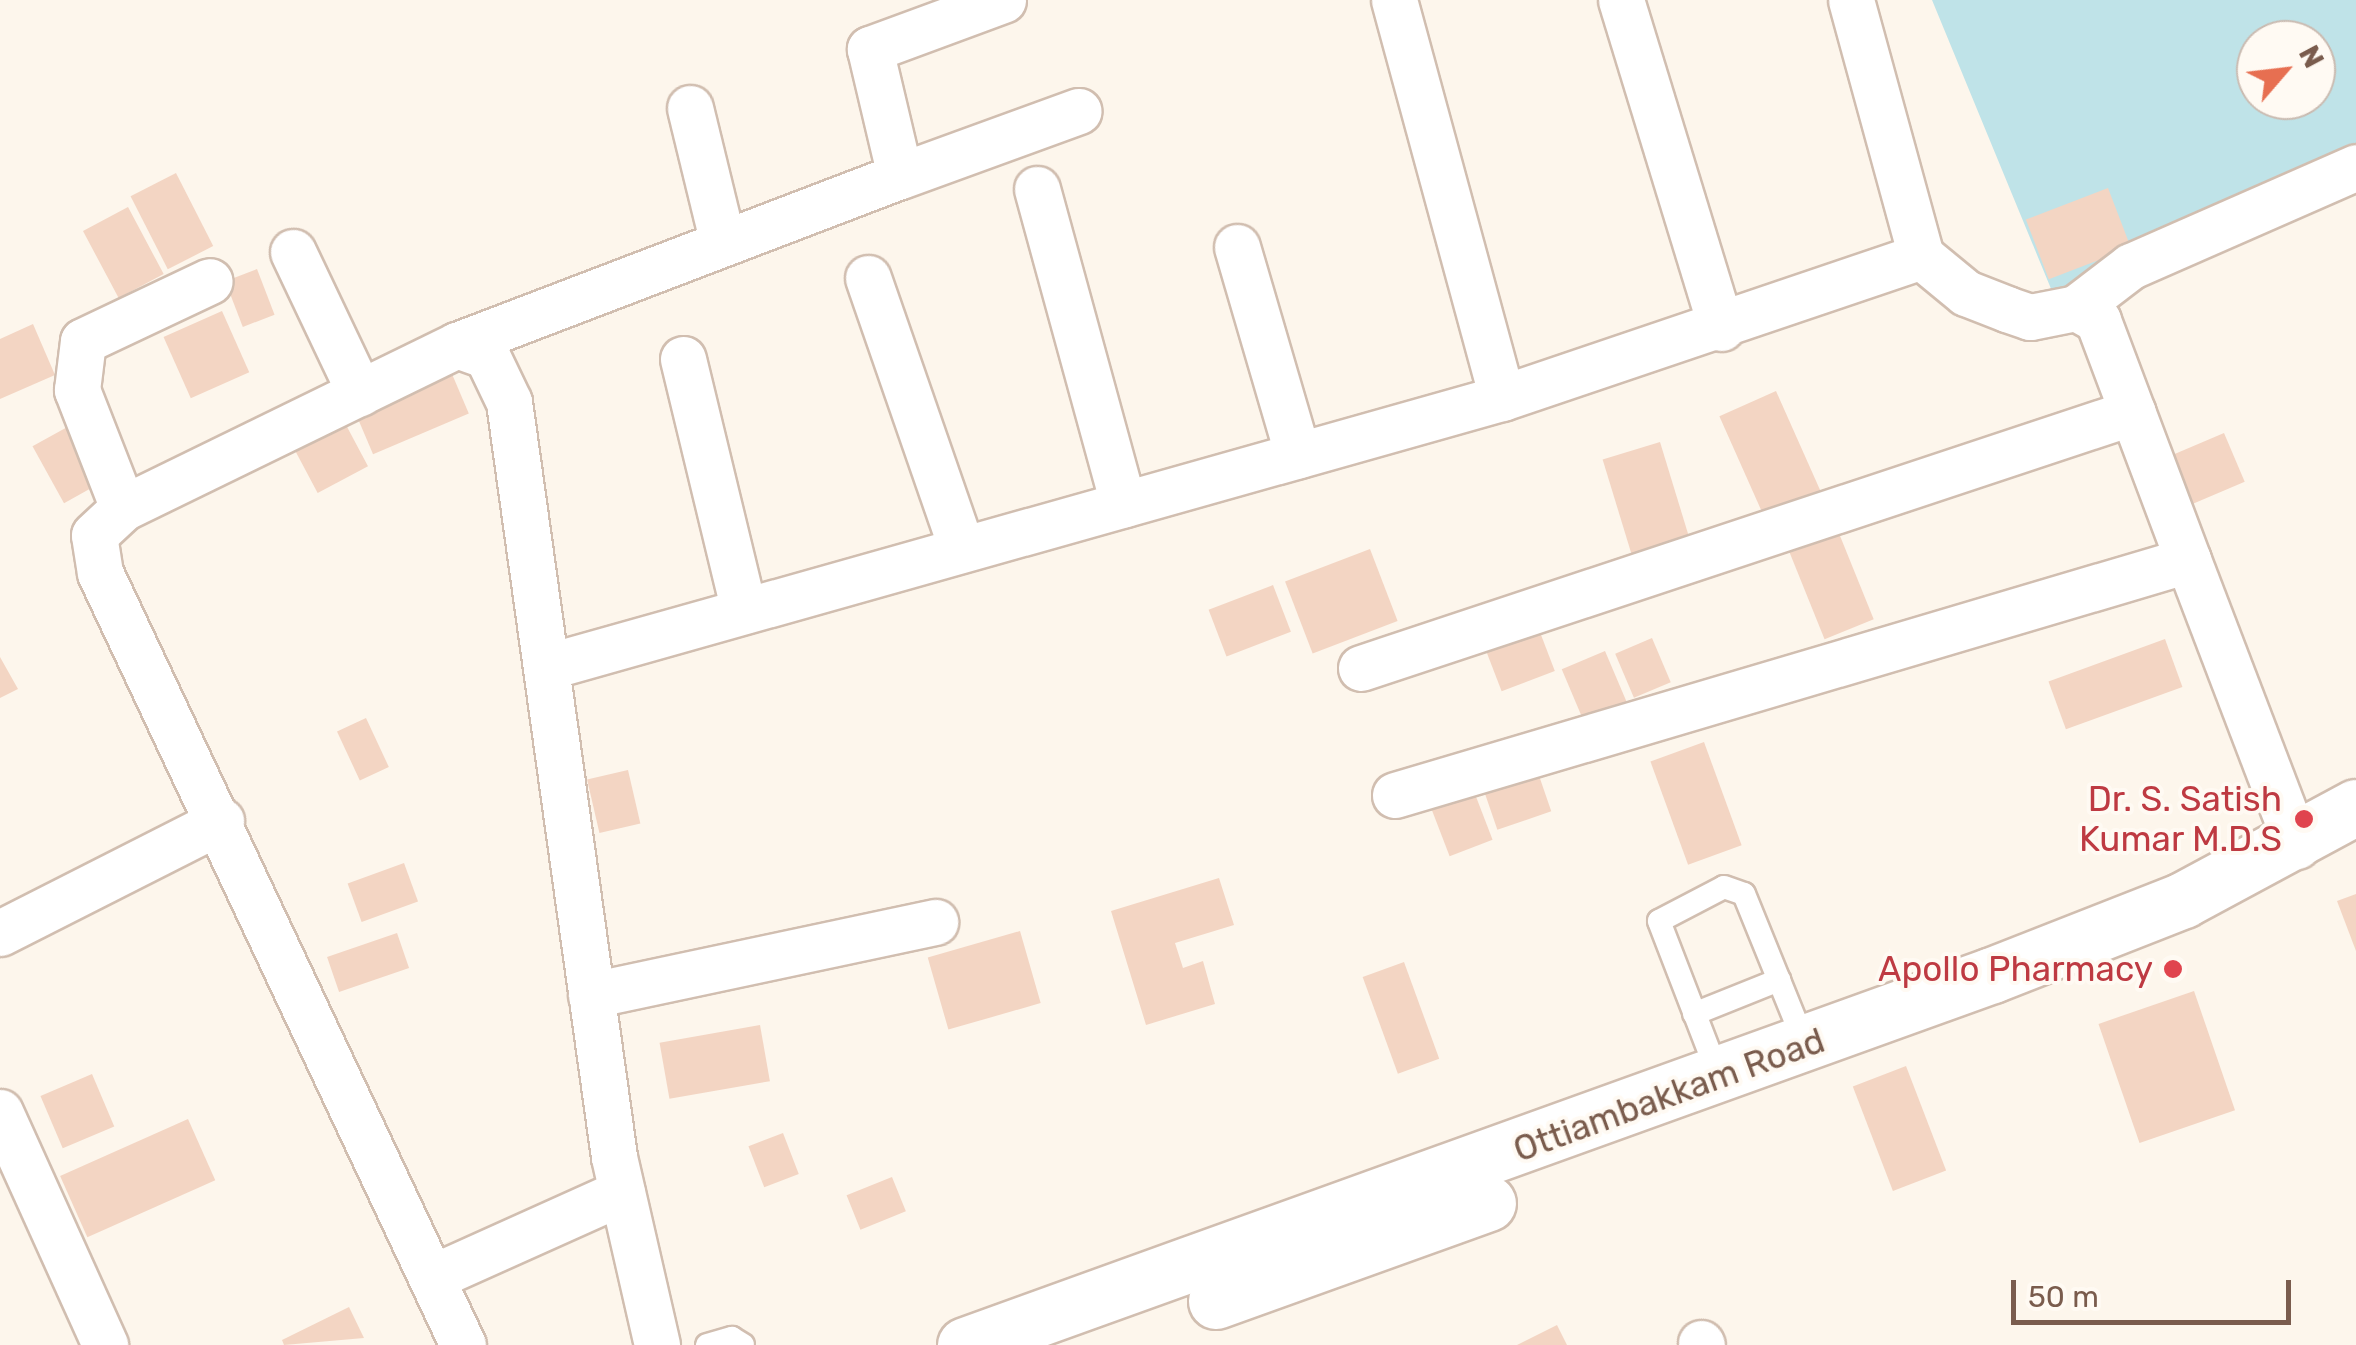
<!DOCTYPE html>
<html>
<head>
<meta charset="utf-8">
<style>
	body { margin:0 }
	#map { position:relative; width:2356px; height:1345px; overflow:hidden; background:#fdf6ec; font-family:Rubik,sans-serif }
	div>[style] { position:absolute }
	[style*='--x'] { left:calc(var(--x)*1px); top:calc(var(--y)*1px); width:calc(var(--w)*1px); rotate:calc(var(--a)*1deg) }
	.water>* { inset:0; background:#bfe3e8 }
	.building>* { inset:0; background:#f3d5c3; transform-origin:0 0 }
	.roads { filter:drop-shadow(2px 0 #d1beb0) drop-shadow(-2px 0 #d1beb0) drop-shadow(0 2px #d1beb0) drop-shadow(0 -2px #d1beb0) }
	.service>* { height:22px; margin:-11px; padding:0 11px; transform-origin:11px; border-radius:11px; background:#fff }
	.minor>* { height:45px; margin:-22.5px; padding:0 22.5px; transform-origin:22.5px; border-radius:22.5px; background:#fff }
	.tertiary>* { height:55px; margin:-27.5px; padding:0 27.5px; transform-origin:27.5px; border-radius:27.5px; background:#fff }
	.dots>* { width:28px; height:28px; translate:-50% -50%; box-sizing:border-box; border:5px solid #fffaf3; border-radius:50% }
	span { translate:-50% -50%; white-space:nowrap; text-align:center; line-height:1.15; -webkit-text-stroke:8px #fffaf3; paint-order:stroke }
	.health-label { font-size:35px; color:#be3a42 }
	.right { translate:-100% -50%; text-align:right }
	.street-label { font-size:35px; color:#7a5c4d }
	.north { position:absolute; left:2236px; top:20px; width:100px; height:100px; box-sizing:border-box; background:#fffaf3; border:2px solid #cabbb1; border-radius:50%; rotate:62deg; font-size:28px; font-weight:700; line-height:40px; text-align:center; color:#7a5c4d }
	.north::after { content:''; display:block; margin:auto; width:35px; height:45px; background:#e76f51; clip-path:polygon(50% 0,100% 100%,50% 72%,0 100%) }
	.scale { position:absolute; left:2011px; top:1280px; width:280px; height:45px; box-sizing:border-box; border:5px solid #7a5c4d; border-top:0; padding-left:12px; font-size:30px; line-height:35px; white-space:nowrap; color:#7a5c4d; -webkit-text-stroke:8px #fffaf3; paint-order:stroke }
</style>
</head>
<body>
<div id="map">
	<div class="water">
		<div style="clip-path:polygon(evenodd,1932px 0,2356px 0,2356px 168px,2054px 296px,1932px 0,2256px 40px,2316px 40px,2316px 100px,2256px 100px,2256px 40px)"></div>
	</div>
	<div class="building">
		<div style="left:176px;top:173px;width:82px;height:51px;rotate:63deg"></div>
		<div style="left:2108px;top:188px;width:64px;height:88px;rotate:69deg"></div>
		<div style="left:128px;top:207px;width:76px;height:51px;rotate:62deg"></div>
		<div style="left:257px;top:269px;width:49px;height:34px;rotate:69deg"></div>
		<div style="left:222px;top:311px;width:67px;height:64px;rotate:66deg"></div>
		<div style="clip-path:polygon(33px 324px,55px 375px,0 399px,0 339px)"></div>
		<div style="left:452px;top:374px;width:43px;height:104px;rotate:67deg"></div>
		<div style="left:1776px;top:391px;width:119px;height:62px;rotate:66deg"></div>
		<div style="left:337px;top:408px;width:66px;height:57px;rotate:62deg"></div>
		<div style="left:71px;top:425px;width:65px;height:44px;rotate:61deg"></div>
		<div style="left:2224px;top:433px;width:53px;height:67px;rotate:67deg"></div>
		<div style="left:1660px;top:442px;width:105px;height:60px;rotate:73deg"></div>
		<div style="left:1834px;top:521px;width:106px;height:53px;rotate:68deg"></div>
		<div style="left:1370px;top:549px;width:77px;height:91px;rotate:69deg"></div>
		<div style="left:1273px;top:585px;width:50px;height:69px;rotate:69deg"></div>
		<div style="left:1538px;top:627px;width:47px;height:57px;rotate:69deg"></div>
		<div style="left:1652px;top:638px;width:48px;height:40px;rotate:67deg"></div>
		<div style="left:2165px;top:639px;width:51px;height:124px;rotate:70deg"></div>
		<div style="left:1605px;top:651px;width:65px;height:47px;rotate:67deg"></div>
		<div style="clip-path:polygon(0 657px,18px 689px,0 698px)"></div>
		<div style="left:366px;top:718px;width:54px;height:32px;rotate:65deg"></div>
		<div style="left:1704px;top:742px;width:110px;height:57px;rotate:70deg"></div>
		<div style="left:1535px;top:764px;width:50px;height:57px;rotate:71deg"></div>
		<div style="left:628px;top:770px;width:55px;height:42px;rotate:77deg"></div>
		<div style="left:1470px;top:781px;width:63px;height:46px;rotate:69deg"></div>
		<div style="left:404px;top:863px;width:41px;height:60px;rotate:70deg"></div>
		<div style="clip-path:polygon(1219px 878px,1234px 925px,1175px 943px,1183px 968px,1203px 961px,1215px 1004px,1146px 1025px,1111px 911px)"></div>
		<div style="clip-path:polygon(2356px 894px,2356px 951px,2337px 901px)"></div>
		<div style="left:1020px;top:931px;width:75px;height:96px;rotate:74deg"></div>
		<div style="left:397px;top:933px;width:37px;height:74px;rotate:71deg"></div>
		<div style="left:1404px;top:962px;width:103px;height:44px;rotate:70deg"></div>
		<div style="left:2194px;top:991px;width:126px;height:101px;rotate:71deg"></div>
		<div style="left:760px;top:1025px;width:57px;height:102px;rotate:80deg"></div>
		<div style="left:1906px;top:1066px;width:112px;height:57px;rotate:69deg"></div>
		<div style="left:92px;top:1074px;width:57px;height:56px;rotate:67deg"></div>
		<div style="left:188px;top:1119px;width:67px;height:140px;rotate:66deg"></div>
		<div style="left:783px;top:1133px;width:44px;height:37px;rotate:69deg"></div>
		<div style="left:892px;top:1177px;width:37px;height:49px;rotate:68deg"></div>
		<div style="clip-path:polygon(349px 1307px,364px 1338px,284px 1345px,282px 1340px)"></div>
		<div style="clip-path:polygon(1557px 1325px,1567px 1345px,1517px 1345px)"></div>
	</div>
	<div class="roads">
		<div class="service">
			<div style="--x:1694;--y:1014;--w:92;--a:-21.8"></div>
			<div style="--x:1718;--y:1074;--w:164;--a:-111.1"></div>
			<div style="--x:1659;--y:921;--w:73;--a:-27.6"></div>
			<div style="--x:1724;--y:887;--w:21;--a:19"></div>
			<div style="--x:1744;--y:894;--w:162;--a:67.9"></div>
			<div style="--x:707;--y:1345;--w:26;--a:-16"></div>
			<div style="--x:732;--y:1338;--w:13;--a:32"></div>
		</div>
		<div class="minor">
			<div style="--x:1003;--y:0;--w:142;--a:159.8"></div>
			<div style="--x:870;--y:49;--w:130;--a:76.7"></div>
			<div style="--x:900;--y:176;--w:190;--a:-20"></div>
			<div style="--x:1394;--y:0;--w:412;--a:74.8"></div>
			<div style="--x:1621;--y:0;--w:343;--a:73"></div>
			<div style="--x:690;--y:108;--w:139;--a:76.3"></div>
			<div style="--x:1037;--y:189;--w:327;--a:74.7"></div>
			<div style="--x:1237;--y:247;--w:217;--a:73.7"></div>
			<div style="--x:293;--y:252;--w:156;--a:64.6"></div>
			<div style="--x:868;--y:278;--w:287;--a:70.9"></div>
			<div style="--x:2076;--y:308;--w:69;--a:-37.4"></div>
			<div style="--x:2131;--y:266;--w:246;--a:-23.7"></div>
			<div style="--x:457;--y:345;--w:32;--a:20"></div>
			<div style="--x:487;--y:356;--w:51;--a:64.4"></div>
			<div style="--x:509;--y:402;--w:762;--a:82.08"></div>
			<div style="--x:614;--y:1157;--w:193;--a:77.1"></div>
			<div style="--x:683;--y:359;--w:259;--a:76.4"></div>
			<div style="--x:123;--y:508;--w:127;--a:-111.3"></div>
			<div style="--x:77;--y:390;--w:49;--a:-83"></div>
			<div style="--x:83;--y:341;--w:140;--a:-25.3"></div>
			<div style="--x:2188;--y:560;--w:306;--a:69.1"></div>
			<div style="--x:546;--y:667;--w:993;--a:-15.72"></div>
			<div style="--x:1502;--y:398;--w:442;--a:-18.7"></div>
			<div style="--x:1921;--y:256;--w:265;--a:-105.3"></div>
			<div style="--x:1361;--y:668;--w:813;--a:-18.35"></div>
			<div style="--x:1395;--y:795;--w:827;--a:-16.51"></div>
			<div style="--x:2188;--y:560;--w:256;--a:-110.6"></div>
			<div style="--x:2098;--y:320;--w:25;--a:-151"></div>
			<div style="--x:2076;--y:308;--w:47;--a:168.9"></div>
			<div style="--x:2030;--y:317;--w:24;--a:-161"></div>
			<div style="--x:2007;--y:309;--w:44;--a:-158.7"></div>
			<div style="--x:1966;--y:293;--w:58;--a:-140.6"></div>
			<div style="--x:0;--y:933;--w:248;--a:-26.9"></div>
			<div style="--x:591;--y:995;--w:352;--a:-12"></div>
			<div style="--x:0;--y:1112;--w:256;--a:65.7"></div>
			<div style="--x:433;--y:1277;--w:207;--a:-24.2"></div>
			<div style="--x:1701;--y:1343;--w:2;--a:63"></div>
			<div style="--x:463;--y:1345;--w:853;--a:-115.18"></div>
			<div style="--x:100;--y:573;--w:38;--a:-99"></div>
			<div style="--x:94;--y:535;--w:40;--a:-43"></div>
			<div style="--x:123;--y:508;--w:372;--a:-26"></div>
			<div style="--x:457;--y:345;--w:474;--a:-20.9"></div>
		</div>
		<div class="tertiary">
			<div style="--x:1216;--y:1301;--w:289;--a:-19.8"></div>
			<div style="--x:965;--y:1345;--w:1092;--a:-19.81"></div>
			<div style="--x:1992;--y:975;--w:205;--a:-21.4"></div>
			<div style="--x:2183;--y:900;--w:196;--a:-28.3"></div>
		</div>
	</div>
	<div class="dots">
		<div style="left:2304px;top:819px;background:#e0444e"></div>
		<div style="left:2173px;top:969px;background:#e0444e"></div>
	</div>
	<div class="health-label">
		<span class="right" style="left:2282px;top:819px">Dr. S. Satish<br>Kumar M.D.S</span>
		<span class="right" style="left:2153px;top:969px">Apollo Pharmacy</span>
	</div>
	<div class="street-label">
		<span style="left:1669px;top:1095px;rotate:-20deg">Ottiambakkam Road</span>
	</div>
	<div class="north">N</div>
	<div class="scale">50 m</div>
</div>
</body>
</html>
